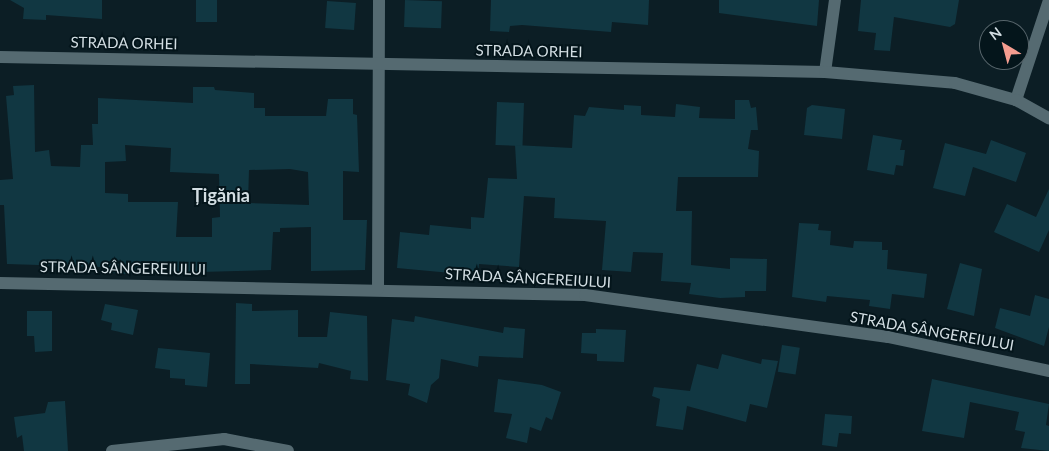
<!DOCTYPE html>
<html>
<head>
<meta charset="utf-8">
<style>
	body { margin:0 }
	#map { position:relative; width:1049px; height:451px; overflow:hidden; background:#0c1e25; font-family:Lato,sans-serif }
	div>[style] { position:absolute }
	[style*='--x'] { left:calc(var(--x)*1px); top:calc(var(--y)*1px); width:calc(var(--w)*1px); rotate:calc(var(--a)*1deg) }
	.building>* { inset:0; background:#113742; transform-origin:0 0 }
	.minor>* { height:12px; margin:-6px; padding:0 6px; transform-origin:6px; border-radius:6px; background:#556a71 }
	.tertiary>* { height:12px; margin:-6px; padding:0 6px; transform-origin:6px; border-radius:6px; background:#556a71 }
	span { translate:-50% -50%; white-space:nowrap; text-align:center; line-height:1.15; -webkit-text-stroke:4px #04151b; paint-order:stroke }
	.street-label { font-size:15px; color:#d3dee3 }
	.quarter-label { font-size:18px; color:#d3dee3; font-weight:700 }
	.north { position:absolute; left:979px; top:20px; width:50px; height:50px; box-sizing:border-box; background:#04151b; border:1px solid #57656b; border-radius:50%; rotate:323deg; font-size:14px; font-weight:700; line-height:20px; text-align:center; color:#d3dee3 }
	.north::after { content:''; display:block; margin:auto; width:18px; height:22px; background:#f59d90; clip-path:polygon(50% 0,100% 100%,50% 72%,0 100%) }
</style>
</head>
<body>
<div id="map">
	<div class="building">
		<div style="clip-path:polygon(10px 0,102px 0,102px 19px,46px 15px,46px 20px,23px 19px,24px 8px)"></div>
		<div style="left:196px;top:0;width:21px;height:22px"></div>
		<div style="left:405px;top:0;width:37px;height:27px;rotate:2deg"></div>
		<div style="clip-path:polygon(491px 0,649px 0,648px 25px,612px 22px,611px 32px,522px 25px,510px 26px,509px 32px,490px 31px)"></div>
		<div style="clip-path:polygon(719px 0,819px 0,817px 26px,719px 13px)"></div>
		<div style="clip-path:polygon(861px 0,959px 0,955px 24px,950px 27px,894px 17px,890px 51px,874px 50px,876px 33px,858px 31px)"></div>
		<div style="left:327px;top:1px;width:29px;height:27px;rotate:4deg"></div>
		<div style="clip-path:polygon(evenodd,34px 85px,35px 152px,49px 150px,51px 166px,80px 167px,81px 145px,93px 145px,92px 124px,98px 124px,98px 98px,193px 103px,193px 87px,214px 87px,215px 90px,254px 93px,254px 108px,265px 108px,265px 116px,326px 116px,328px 99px,353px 99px,353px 114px,357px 115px,359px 172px,343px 171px,343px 220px,367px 220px,365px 270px,311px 271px,311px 227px,280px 228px,280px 232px,273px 232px,271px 270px,125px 274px,102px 272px,102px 267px,7px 264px,4px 205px,0 205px,0 180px,13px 179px,6px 96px,14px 95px,13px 86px,34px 85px,125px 145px,171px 148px,170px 172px,219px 174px,220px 217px,212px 218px,212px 237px,176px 237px,178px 202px,128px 202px,128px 194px,105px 193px,105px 162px,126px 161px,125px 145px,34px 85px,290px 169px,308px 172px,309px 205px,248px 203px,249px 170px,290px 169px)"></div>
		<div style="clip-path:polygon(735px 100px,749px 100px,751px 108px,756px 107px,758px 130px,751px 130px,748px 149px,759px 151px,758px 177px,678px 177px,676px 211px,692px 211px,691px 265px,730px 269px,730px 258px,767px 259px,766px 291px,745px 291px,745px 297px,720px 298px,689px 294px,691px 283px,661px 281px,663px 253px,633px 252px,631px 272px,602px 270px,606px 221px,554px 218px,555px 198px,524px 196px,519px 267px,479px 264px,478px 272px,451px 269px,451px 273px,397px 268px,400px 232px,429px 235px,430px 225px,471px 229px,471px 217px,484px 218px,488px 178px,517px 179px,515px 145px,572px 148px,574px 115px,585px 116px,589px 107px,624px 110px,624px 105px,641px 106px,641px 115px,675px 117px,676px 104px,700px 107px,699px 118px,735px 119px)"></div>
		<div style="left:497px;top:102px;width:27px;height:43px;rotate:2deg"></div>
		<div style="clip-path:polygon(812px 105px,845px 109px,842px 139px,804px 135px,807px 108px)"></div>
		<div style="clip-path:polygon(873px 135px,902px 140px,900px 150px,905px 150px,903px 166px,896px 165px,894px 175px,867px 170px)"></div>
		<div style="clip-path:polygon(991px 140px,1026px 153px,1016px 182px,973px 167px,965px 196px,933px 188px,945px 143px,986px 154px)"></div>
		<div style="clip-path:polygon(1049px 189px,1049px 230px,1039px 252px,994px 232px,1007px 204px,1036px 217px)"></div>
		<div style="clip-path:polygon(799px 223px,819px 224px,818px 230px,831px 231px,830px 245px,853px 248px,854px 241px,882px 242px,882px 250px,888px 250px,887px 269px,927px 274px,924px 298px,892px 294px,890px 309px,869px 306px,870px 300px,827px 296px,826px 302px,792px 297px)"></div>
		<div style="clip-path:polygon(960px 263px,982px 269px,974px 316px,947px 309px)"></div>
		<div style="clip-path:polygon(1035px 295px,1049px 299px,1049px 327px,1044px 346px,995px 328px,1000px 308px,1030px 316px)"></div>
		<div style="clip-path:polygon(236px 303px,252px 304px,252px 311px,298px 310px,298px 337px,327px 337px,330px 312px,367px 316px,368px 381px,350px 379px,351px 371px,319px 363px,318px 368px,250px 364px,250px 384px,235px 384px)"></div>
		<div style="clip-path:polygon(105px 304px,138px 310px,133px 335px,111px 330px,112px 323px,101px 320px)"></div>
		<div style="clip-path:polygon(27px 311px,52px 311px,52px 351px,35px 352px,34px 336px,27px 336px)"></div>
		<div style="clip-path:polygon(415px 316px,503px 333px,504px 327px,525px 329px,523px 358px,479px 356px,478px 367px,441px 359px,439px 378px,431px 385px,427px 403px,408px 395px,410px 384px,386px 380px,392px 319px,414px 322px)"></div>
		<div style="clip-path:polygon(596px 329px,626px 330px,624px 362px,597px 361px,597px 354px,581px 353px,582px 333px,596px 333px)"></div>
		<div style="left:782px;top:345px;width:18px;height:27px;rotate:9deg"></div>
		<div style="clip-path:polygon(158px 348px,210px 353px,207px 387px,185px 385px,185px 379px,170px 378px,170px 370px,155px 368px)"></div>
		<div style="clip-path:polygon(722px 354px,761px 364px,762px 359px,778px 361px,767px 408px,750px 404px,746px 422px,687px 406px,683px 430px,656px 426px,660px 399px,652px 396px,654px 387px,690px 391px,697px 364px,718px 369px)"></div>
		<div style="clip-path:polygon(498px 379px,542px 385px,561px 392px,552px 420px,546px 417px,541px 431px,530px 427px,527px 443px,506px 438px,512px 414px,494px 412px)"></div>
		<div style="clip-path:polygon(932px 379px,1049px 404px,1046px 425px,1049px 426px,1049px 451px,1021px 448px,1025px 432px,1015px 430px,1019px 412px,970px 402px,964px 438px,922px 431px)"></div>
		<div style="clip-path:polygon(65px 401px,68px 451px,24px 451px,22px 435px,17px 438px,14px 417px,45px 413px,48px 402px)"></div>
		<div style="clip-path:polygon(825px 414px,852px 416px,851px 434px,839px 433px,837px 447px,822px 445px)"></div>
	</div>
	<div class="minor">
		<div style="--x:825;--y:72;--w:73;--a:-82.1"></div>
		<div style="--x:1016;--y:100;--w:105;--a:-71.7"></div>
		<div style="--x:0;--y:283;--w:585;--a:1.18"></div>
		<div style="--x:585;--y:295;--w:306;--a:7.9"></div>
		<div style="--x:888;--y:337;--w:165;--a:11.9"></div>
		<div style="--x:378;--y:289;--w:289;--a:-89.8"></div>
		<div style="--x:112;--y:451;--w:113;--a:-6.1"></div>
		<div style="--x:224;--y:439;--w:65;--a:10.6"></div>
	</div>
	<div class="tertiary">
		<div style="--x:0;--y:57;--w:825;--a:1.04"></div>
		<div style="--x:825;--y:72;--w:130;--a:4.8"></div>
		<div style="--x:955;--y:83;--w:63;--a:15.6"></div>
		<div style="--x:1016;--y:100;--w:38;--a:29"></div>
	</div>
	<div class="street-label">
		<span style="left:124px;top:43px;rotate:1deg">STRADA ORHEI</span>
		<span style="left:529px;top:51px;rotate:1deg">STRADA ORHEI</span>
		<span style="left:123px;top:268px;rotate:1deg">STRADA SÂNGEREIULUI</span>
		<span style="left:528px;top:278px;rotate:3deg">STRADA SÂNGEREIULUI</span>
		<span style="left:932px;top:331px;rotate:10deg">STRADA SÂNGEREIULUI</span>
	</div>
	<div class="quarter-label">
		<span style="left:221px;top:195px">Țigănia</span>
	</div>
	<div class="north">N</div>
</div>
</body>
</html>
